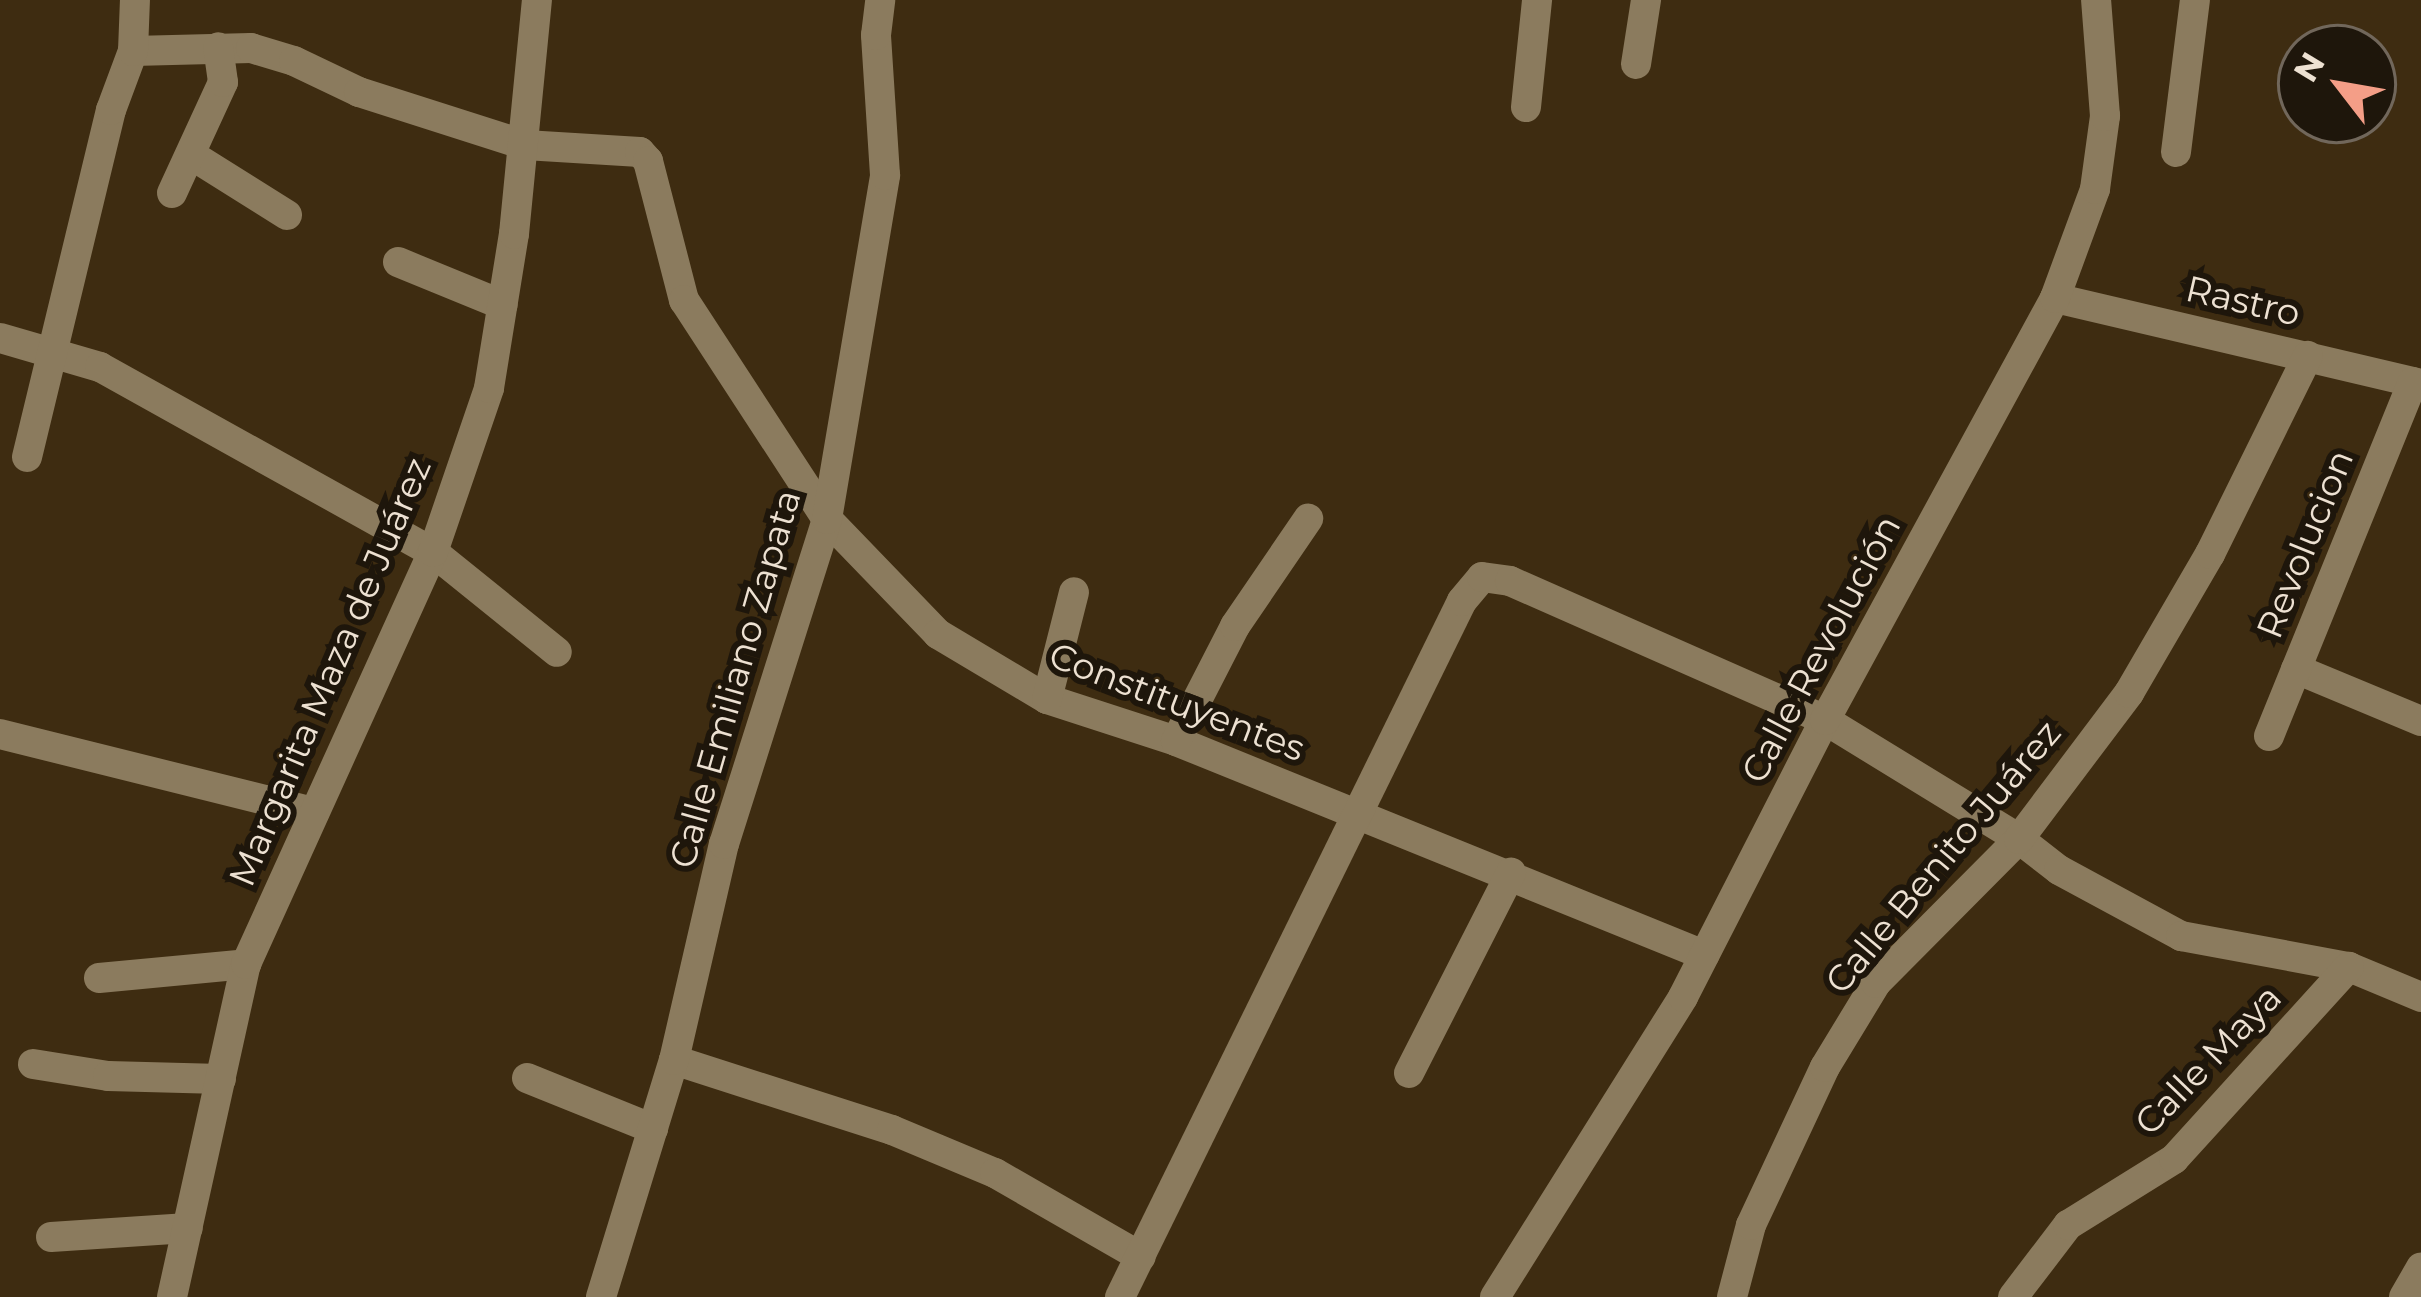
<!DOCTYPE html>
<html>
<head>
<meta charset="utf-8">
<style>
	body { margin:0 }
	#map { position:relative; width:2421px; height:1297px; overflow:hidden; background:#3e2c11; font-family:Montserrat,sans-serif }
	div>[style] { position:absolute }
	[style*='--x'] { left:calc(var(--x)*1px); top:calc(var(--y)*1px); width:calc(var(--w)*1px); rotate:calc(var(--a)*1deg) }
	.minor>* { height:30px; margin:-15px; padding:0 15px; transform-origin:15px; border-radius:15px; background:#8b7b5e }
	span { translate:-50% -50%; white-space:nowrap; text-align:center; line-height:1.15; -webkit-text-stroke:12px #1e160b; paint-order:stroke }
	.street-label { font-size:36px; color:#ede1d2 }
	.north { position:absolute; left:2277px; top:24px; width:120px; height:120px; box-sizing:border-box; background:#1e160b; border:3px solid #71675b; border-radius:50%; rotate:301deg; font-size:33px; font-weight:700; line-height:48px; text-align:center; color:#ede1d2 }
	.north::after { content:''; display:block; margin:auto; width:42px; height:54px; background:#f49e87; clip-path:polygon(50% 0,100% 100%,50% 72%,0 100%) }
</style>
</head>
<body>
<div id="map">
	<div class="minor">
		<div style="--x:133;--y:51;--w:118;--a:-1.5"></div>
		<div style="--x:251;--y:48;--w:45;--a:16.8"></div>
		<div style="--x:294;--y:61;--w:72;--a:25.5"></div>
		<div style="--x:359;--y:92;--w:174;--a:17.7"></div>
		<div style="--x:525;--y:145;--w:115;--a:3.5"></div>
		<div style="--x:640;--y:152;--w:12;--a:48"></div>
		<div style="--x:648;--y:161;--w:144;--a:75.5"></div>
		<div style="--x:684;--y:300;--w:262;--a:56.9"></div>
		<div style="--x:827;--y:519;--w:160;--a:46"></div>
		<div style="--x:938;--y:634;--w:127;--a:30.8"></div>
		<div style="--x:1047;--y:699;--w:136;--a:18"></div>
		<div style="--x:1176;--y:741;--w:570;--a:22.06"></div>
		<div style="--x:1636;--y:64;--w:65;--a:-81.1"></div>
		<div style="--x:1526;--y:107;--w:108;--a:-84.1"></div>
		<div style="--x:2176;--y:152;--w:153;--a:-82.9"></div>
		<div style="--x:193;--y:156;--w:111;--a:32.1"></div>
		<div style="--x:172;--y:193;--w:122;--a:-65.3"></div>
		<div style="--x:223;--y:82;--w:35;--a:-98"></div>
		<div style="--x:398;--y:262;--w:113;--a:22.3"></div>
		<div style="--x:2055;--y:298;--w:376;--a:13.2"></div>
		<div style="--x:0;--y:338;--w:104;--a:16.2"></div>
		<div style="--x:100;--y:367;--w:381;--a:29.1"></div>
		<div style="--x:433;--y:552;--w:159;--a:38.9"></div>
		<div style="--x:27;--y:457;--w:357;--a:-76.4"></div>
		<div style="--x:111;--y:110;--w:63;--a:-69.6"></div>
		<div style="--x:133;--y:51;--w:51;--a:-87.8"></div>
		<div style="--x:2296;--y:669;--w:135;--a:22.6"></div>
		<div style="--x:1047;--y:699;--w:110;--a:-75.8"></div>
		<div style="--x:0;--y:734;--w:324;--a:14"></div>
		<div style="--x:2269;--y:736;--w:382;--a:-67.9"></div>
		<div style="--x:1176;--y:741;--w:129;--a:-62.8"></div>
		<div style="--x:1235;--y:626;--w:130;--a:-55.7"></div>
		<div style="--x:99;--y:978;--w:148;--a:-5.4"></div>
		<div style="--x:674;--y:1060;--w:229;--a:17.8"></div>
		<div style="--x:892;--y:1130;--w:112;--a:22.7"></div>
		<div style="--x:995;--y:1173;--w:168;--a:29.9"></div>
		<div style="--x:33;--y:1064;--w:76;--a:9.1"></div>
		<div style="--x:108;--y:1076;--w:113;--a:1.5"></div>
		<div style="--x:1409;--y:1073;--w:225;--a:-63"></div>
		<div style="--x:527;--y:1078;--w:136;--a:22"></div>
		<div style="--x:51;--y:1237;--w:137;--a:-3.8"></div>
		<div style="--x:172;--y:1297;--w:341;--a:-77.5"></div>
		<div style="--x:246;--y:964;--w:452;--a:-65.6"></div>
		<div style="--x:433;--y:552;--w:173;--a:-71.1"></div>
		<div style="--x:489;--y:388;--w:156;--a:-80.8"></div>
		<div style="--x:514;--y:234;--w:235;--a:-84.4"></div>
		<div style="--x:601;--y:1297;--w:248;--a:-72.9"></div>
		<div style="--x:674;--y:1060;--w:222;--a:-77"></div>
		<div style="--x:724;--y:844;--w:341;--a:-72.4"></div>
		<div style="--x:827;--y:519;--w:349;--a:-80.4"></div>
		<div style="--x:885;--y:175;--w:140;--a:-93.7"></div>
		<div style="--x:876;--y:35;--w:35;--a:-83"></div>
		<div style="--x:1120;--y:1297;--w:775;--a:-63.83"></div>
		<div style="--x:1462;--y:601;--w:31;--a:-50"></div>
		<div style="--x:1482;--y:577;--w:28;--a:8"></div>
		<div style="--x:1510;--y:581;--w:344;--a:23.8"></div>
		<div style="--x:1825;--y:720;--w:228;--a:31.5"></div>
		<div style="--x:2019;--y:839;--w:51;--a:37.8"></div>
		<div style="--x:2059;--y:870;--w:139;--a:28.4"></div>
		<div style="--x:2181;--y:936;--w:171;--a:10.5"></div>
		<div style="--x:2349;--y:967;--w:78;--a:22.6"></div>
		<div style="--x:1495;--y:1297;--w:354;--a:-57.9"></div>
		<div style="--x:1683;--y:997;--w:311;--a:-62.9"></div>
		<div style="--x:1825;--y:720;--w:481;--a:-61.4"></div>
		<div style="--x:2055;--y:298;--w:116;--a:-69.8"></div>
		<div style="--x:2095;--y:189;--w:74;--a:-82.2"></div>
		<div style="--x:2105;--y:116;--w:116;--a:-94.4"></div>
		<div style="--x:1732;--y:1297;--w:74;--a:-75.2"></div>
		<div style="--x:1751;--y:1225;--w:174;--a:-64.9"></div>
		<div style="--x:1825;--y:1067;--w:98;--a:-58.7"></div>
		<div style="--x:1876;--y:983;--w:203;--a:-45.2"></div>
		<div style="--x:2019;--y:839;--w:183;--a:-53"></div>
		<div style="--x:2129;--y:693;--w:161;--a:-59.8"></div>
		<div style="--x:2210;--y:554;--w:221;--a:-63.7"></div>
		<div style="--x:2013;--y:1297;--w:91;--a:-52.6"></div>
		<div style="--x:2068;--y:1225;--w:125;--a:-31.9"></div>
		<div style="--x:2174;--y:1159;--w:260;--a:-47.7"></div>
		<div style="--x:2404;--y:1297;--w:34;--a:-60"></div>
	</div>
	<div class="street-label">
		<span style="left:2243px;top:301px;rotate:13deg">Rastro</span>
		<span style="left:2305px;top:544px;rotate:-68deg">Revolucion</span>
		<span style="left:1821px;top:649px;rotate:-62deg">Calle Revolución</span>
		<span style="left:330px;top:672px;rotate:-67deg">Margarita Maza de Juárez</span>
		<span style="left:735px;top:679px;rotate:-74deg">Calle Emiliano Zapata</span>
		<span style="left:1177px;top:702px;rotate:21deg">Constituyentes</span>
		<span style="left:1943px;top:857px;rotate:-50deg">Calle Benito Juárez</span>
		<span style="left:2208px;top:1060px;rotate:-46deg">Calle Maya</span>
	</div>
	<div class="north">N</div>
</div>
</body>
</html>
